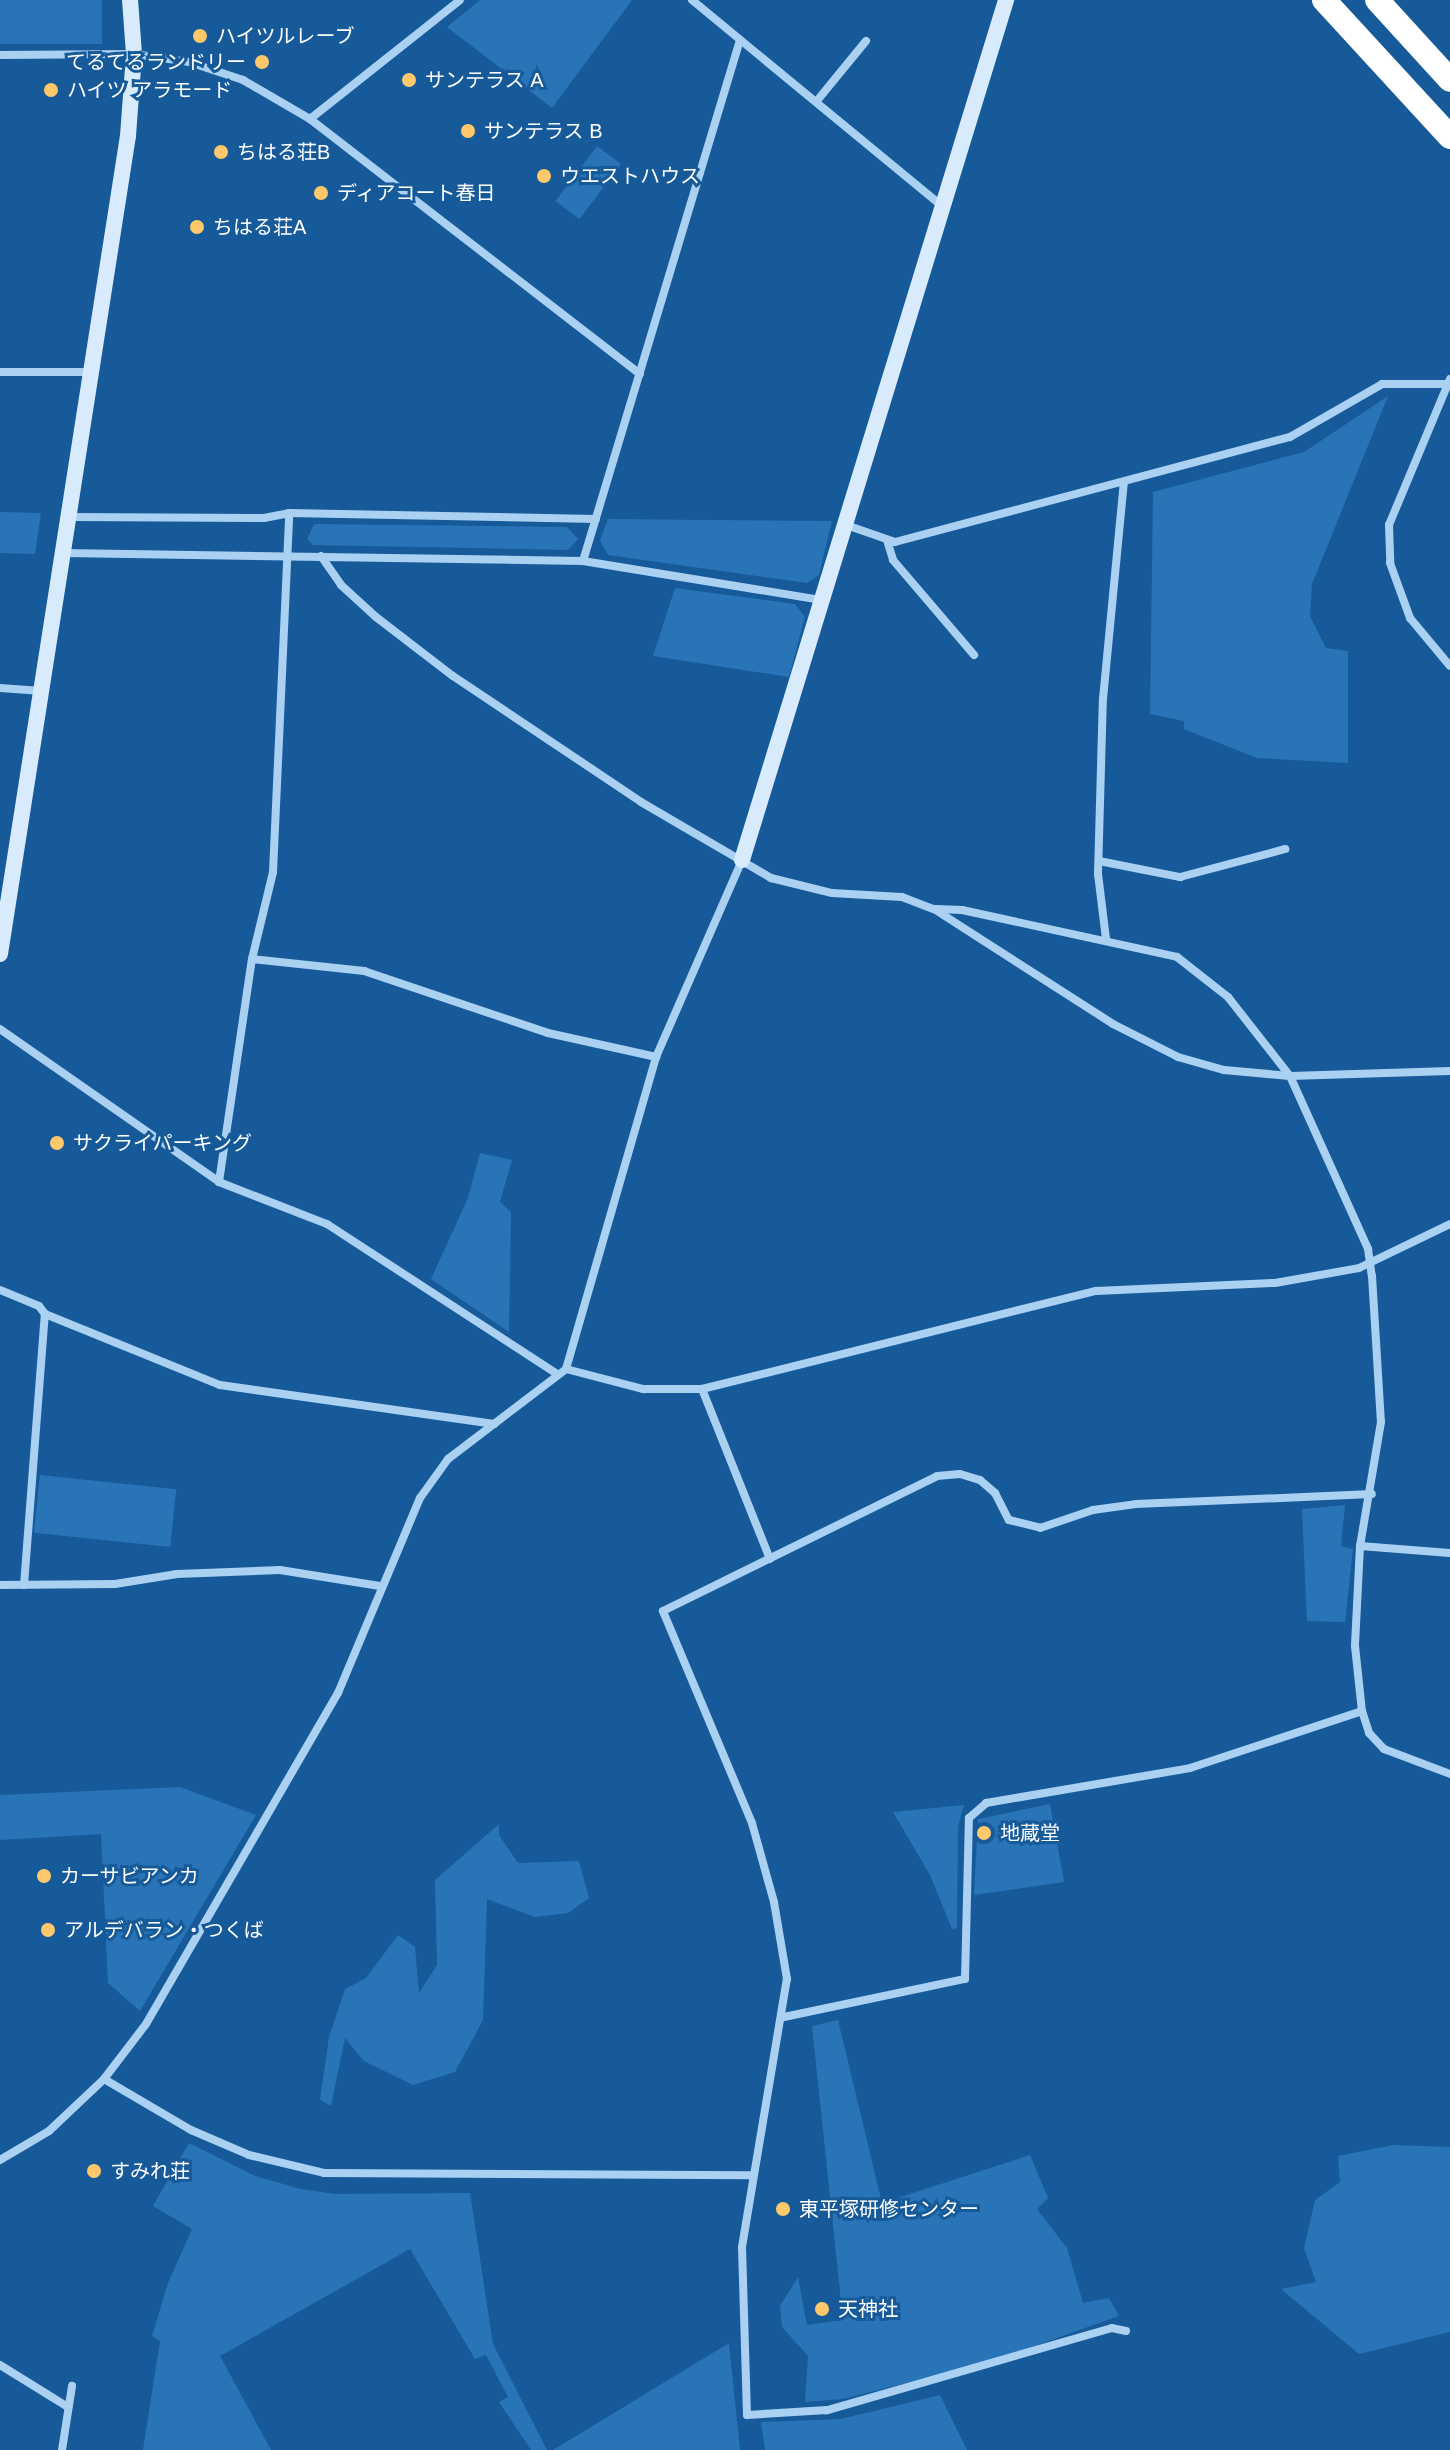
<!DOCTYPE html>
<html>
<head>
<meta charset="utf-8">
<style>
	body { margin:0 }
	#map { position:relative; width:1450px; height:2450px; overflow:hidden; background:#165a99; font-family:Arial,"Noto Sans JP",sans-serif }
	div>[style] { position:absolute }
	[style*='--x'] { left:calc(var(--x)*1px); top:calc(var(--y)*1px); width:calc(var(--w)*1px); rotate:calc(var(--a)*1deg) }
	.green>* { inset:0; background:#2974b6; transform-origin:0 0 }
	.street>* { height:8px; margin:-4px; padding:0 4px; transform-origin:4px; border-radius:4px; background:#aad0f2 }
	.secondary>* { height:16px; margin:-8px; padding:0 8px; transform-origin:8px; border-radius:8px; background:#d8ebfc }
	.highway>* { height:24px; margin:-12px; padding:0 12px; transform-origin:12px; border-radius:12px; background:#fff }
	.dots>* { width:22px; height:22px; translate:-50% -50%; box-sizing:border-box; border:4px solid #165a99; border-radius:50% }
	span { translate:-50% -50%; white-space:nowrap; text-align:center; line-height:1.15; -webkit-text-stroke:6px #165a99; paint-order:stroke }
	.poi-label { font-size:20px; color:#fff }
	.left { translate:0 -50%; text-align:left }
	.right { translate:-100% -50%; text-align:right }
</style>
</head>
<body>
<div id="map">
	<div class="green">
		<div style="left:0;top:0;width:102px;height:44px"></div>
		<div style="clip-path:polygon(480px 0,632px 0,552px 108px,447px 27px)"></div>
		<div style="left:597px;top:146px;width:30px;height:69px;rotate:37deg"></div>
		<div style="clip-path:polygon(1388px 396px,1312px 584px,1310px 616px,1326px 648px,1348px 651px,1348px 763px,1257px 758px,1184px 729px,1184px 721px,1150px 714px,1153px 492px,1304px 452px)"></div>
		<div style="clip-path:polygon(0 512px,41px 513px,35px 554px,0 553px)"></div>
		<div style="clip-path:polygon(608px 519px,832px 521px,819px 575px,807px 583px,608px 555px,600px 541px)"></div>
		<div style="clip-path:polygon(314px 524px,567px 527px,578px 539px,568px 550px,313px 545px,307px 539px)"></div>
		<div style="clip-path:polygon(675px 588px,795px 604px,805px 617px,789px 677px,653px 656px)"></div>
		<div style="clip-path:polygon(480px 1153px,512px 1160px,500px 1202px,511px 1212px,509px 1332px,431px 1279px,468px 1198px)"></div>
		<div style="left:40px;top:1475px;width:137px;height:58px;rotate:6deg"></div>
		<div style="clip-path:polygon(1345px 1505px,1341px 1546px,1353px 1549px,1345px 1622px,1307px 1621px,1302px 1509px)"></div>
		<div style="clip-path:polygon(180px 1787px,256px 1815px,140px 2011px,108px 1983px,101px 1834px,0 1840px,0 1795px)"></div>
		<div style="clip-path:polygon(1050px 1804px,1064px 1882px,974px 1895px,978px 1819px)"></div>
		<div style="clip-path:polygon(964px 1805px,958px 1826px,957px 1928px,952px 1929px,930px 1875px,893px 1812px)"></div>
		<div style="clip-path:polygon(499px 1824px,499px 1835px,518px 1863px,579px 1861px,589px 1898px,568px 1913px,535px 1917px,487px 1899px,483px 2020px,455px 2072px,413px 2085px,364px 2061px,345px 2038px,331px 2106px,320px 2100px,329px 2037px,345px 1989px,366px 1978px,398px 1935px,415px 1947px,419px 1993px,437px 1965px,435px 1880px)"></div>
		<div style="clip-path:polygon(838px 2020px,882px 2203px,1030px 2155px,1048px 2198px,1037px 2209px,1067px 2248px,1083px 2303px,1109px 2298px,1119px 2316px,992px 2361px,843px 2399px,805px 2402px,808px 2356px,782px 2327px,780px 2306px,798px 2277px,807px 2325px,843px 2320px,812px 2026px)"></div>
		<div style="clip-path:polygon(189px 2143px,255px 2176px,301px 2189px,335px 2194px,470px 2193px,493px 2344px,547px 2450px,531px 2450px,499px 2402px,508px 2397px,486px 2355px,475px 2359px,410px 2249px,220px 2356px,271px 2450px,143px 2450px,160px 2341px,152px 2336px,168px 2283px,192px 2229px,153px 2206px)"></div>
		<div style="clip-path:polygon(1393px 2145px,1450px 2147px,1450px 2332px,1359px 2354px,1281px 2289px,1316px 2282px,1304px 2248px,1315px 2200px,1340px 2182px,1338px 2156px)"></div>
		<div style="clip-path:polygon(729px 2343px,740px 2450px,553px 2450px)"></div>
		<div style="clip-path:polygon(940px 2395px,967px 2450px,765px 2450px,761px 2422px,841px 2419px)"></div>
	</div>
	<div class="street">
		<div style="--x:692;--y:0;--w:323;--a:39.5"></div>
		<div style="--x:0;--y:55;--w:134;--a:-0.4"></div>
		<div style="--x:134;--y:54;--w:56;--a:8.3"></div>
		<div style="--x:189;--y:62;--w:57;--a:18.4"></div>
		<div style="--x:243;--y:80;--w:78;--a:30.2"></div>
		<div style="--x:310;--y:119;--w:417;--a:37.7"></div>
		<div style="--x:816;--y:102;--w:79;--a:-50.7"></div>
		<div style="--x:310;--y:119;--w:191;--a:-38.4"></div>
		<div style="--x:0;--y:372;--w:91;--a:0"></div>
		<div style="--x:1450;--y:379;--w:158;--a:112.7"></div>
		<div style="--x:1389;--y:525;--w:38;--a:88"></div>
		<div style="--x:1390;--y:563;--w:59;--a:70"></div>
		<div style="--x:1410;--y:618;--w:62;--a:50.2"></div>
		<div style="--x:70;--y:517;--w:194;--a:0.3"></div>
		<div style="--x:264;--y:518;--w:25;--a:-11"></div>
		<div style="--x:289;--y:513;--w:307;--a:1.1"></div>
		<div style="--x:846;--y:525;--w:52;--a:19.1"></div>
		<div style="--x:895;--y:542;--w:409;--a:-14.9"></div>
		<div style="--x:1290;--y:437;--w:106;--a:-29.9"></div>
		<div style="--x:1382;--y:384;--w:65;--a:0"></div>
		<div style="--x:887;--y:540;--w:21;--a:73"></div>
		<div style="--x:893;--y:560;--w:125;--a:49.5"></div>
		<div style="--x:64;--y:553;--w:519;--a:0.88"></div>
		<div style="--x:583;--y:561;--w:242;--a:9.3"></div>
		<div style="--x:321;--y:556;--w:35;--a:55"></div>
		<div style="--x:341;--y:585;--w:47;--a:42.4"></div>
		<div style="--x:376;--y:617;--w:97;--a:37.5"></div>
		<div style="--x:453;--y:676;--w:226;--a:33.8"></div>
		<div style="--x:641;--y:802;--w:151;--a:30.3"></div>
		<div style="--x:771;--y:878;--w:63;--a:13.8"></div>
		<div style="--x:832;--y:893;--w:70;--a:3.3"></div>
		<div style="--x:902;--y:897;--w:34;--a:21"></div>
		<div style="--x:934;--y:909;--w:213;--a:32.7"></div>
		<div style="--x:1113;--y:1024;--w:73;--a:26.9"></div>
		<div style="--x:1178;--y:1057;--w:48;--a:15.8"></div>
		<div style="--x:1224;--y:1070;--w:66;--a:5.2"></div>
		<div style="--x:1290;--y:1076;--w:160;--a:-1.8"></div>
		<div style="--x:583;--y:561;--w:544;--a:-73.23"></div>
		<div style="--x:0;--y:688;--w:42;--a:4.1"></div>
		<div style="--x:1099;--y:861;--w:83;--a:11.2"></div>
		<div style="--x:1180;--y:877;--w:109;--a:-14.9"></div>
		<div style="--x:936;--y:909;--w:26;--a:2"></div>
		<div style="--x:962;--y:910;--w:220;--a:12.3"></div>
		<div style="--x:1177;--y:957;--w:65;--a:38.1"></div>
		<div style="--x:1228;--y:997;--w:100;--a:51.9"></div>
		<div style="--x:1290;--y:1076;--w:190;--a:65.7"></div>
		<div style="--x:1368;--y:1249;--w:27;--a:82"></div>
		<div style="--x:1372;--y:1276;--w:146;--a:86.5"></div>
		<div style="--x:1381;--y:1422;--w:126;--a:99.6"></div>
		<div style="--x:1360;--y:1546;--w:100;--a:92.9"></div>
		<div style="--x:1355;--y:1646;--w:65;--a:83.9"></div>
		<div style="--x:1362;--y:1711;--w:23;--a:72"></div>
		<div style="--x:1369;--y:1733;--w:22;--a:47"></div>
		<div style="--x:1384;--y:1749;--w:71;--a:20.7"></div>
		<div style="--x:1106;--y:939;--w:65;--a:-97"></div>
		<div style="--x:1098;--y:874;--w:175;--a:-88.4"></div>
		<div style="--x:1103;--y:699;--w:218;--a:-84.5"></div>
		<div style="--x:252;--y:959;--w:113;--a:6.1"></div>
		<div style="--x:364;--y:971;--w:194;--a:18.6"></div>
		<div style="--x:548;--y:1033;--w:111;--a:12.5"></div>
		<div style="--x:0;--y:1029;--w:267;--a:34.9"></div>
		<div style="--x:219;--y:1182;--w:116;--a:21.3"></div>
		<div style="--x:327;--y:1224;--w:275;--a:33.1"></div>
		<div style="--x:219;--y:1182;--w:225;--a:-81.6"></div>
		<div style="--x:252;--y:959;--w:89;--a:-76.4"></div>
		<div style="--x:273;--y:872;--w:359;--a:-87.4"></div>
		<div style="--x:0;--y:1290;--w:42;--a:22.3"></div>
		<div style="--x:39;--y:1306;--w:10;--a:53"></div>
		<div style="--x:45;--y:1314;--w:189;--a:22.1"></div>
		<div style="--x:220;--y:1385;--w:277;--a:8.1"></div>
		<div style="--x:566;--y:1369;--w:80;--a:14.6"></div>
		<div style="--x:643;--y:1389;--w:59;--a:0"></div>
		<div style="--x:702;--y:1389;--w:406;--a:-14"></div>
		<div style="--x:1096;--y:1291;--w:179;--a:-2.6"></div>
		<div style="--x:1275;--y:1283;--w:85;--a:-10.1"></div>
		<div style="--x:1359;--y:1268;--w:101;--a:-25.8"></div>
		<div style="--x:702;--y:1389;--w:183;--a:68.2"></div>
		<div style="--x:1360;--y:1546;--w:90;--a:4.4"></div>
		<div style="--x:0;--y:1585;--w:115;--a:-0.5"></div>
		<div style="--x:115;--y:1584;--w:63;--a:-9.2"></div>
		<div style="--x:177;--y:1574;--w:103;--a:-2.2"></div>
		<div style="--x:280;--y:1570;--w:101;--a:9.1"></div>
		<div style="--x:24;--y:1585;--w:272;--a:-85.6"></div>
		<div style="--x:784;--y:2017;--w:185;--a:-11.9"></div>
		<div style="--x:965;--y:1979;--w:161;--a:-88.6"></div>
		<div style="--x:969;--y:1818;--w:23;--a:-41"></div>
		<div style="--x:986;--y:1803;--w:207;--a:-9.7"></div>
		<div style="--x:1190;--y:1768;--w:181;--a:-18.3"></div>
		<div style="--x:104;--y:2079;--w:101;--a:30.4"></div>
		<div style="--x:191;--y:2130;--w:63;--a:23.3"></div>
		<div style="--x:249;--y:2155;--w:77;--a:13.5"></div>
		<div style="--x:324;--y:2173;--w:427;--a:0.3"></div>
		<div style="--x:0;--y:2160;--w:57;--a:-30.6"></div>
		<div style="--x:49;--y:2131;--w:76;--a:-43.4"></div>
		<div style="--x:104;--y:2079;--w:69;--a:-52.6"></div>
		<div style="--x:146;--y:2024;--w:383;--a:-59.9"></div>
		<div style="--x:338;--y:1693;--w:212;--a:-67.2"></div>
		<div style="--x:420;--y:1498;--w:48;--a:-54.3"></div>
		<div style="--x:448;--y:1459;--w:148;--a:-37.3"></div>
		<div style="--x:566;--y:1369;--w:325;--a:-73.9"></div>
		<div style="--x:656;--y:1057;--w:215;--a:-66.4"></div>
		<div style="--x:1126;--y:2331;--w:14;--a:-168"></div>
		<div style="--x:1112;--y:2328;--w:297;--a:163.9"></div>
		<div style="--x:827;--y:2410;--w:80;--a:176.4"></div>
		<div style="--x:747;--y:2415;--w:168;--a:-91.7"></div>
		<div style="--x:742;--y:2247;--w:272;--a:-80.5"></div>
		<div style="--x:787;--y:1979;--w:78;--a:-99.6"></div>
		<div style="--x:774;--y:1902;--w:82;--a:-105.6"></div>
		<div style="--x:752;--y:1823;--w:230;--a:-112.8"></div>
		<div style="--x:663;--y:1611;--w:305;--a:-26.2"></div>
		<div style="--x:937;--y:1476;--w:23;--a:-5"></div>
		<div style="--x:960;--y:1474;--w:21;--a:17"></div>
		<div style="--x:980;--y:1480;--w:20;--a:41"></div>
		<div style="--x:995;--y:1493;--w:30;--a:63"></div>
		<div style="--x:1009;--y:1520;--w:32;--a:14"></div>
		<div style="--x:1040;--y:1528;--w:56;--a:-18.8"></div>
		<div style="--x:1093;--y:1510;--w:43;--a:-7.9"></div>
		<div style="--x:1136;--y:1504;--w:236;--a:-2.4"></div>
		<div style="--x:0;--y:2365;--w:80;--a:31.7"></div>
		<div style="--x:62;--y:2450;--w:65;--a:-81.1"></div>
	</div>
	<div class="secondary">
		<div style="--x:742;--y:860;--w:900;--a:-72.93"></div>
		<div style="--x:0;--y:954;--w:828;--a:-81.11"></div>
		<div style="--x:128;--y:136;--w:82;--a:-85.8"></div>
		<div style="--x:134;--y:54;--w:54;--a:-94.2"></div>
	</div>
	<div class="highway">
		<div style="--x:1324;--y:0;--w:186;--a:47.4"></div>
		<div style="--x:1377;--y:0;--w:108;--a:47.6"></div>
	</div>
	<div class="dots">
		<div style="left:200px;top:36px;background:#ffc86a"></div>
		<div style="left:262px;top:62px;background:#ffc86a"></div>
		<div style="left:409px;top:80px;background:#ffc86a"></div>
		<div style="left:51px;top:90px;background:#ffc86a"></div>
		<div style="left:468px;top:131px;background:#ffc86a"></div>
		<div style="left:221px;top:152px;background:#ffc86a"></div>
		<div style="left:544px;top:176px;background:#ffc86a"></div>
		<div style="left:321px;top:193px;background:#ffc86a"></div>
		<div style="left:197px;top:227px;background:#ffc86a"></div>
		<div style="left:57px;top:1143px;background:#ffc86a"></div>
		<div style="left:984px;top:1833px;background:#ffc86a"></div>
		<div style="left:44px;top:1876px;background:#ffc86a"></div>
		<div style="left:48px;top:1930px;background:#ffc86a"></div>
		<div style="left:94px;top:2171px;background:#ffc86a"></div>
		<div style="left:783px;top:2209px;background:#ffc86a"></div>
		<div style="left:822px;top:2309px;background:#ffc86a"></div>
	</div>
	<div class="poi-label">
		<span class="left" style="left:216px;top:36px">ハイツルレーブ</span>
		<span class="right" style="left:246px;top:62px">てるてるランドリー</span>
		<span class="left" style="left:425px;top:80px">サンテラス A</span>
		<span class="left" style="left:67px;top:90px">ハイツ アラモード</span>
		<span class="left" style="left:484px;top:131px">サンテラス B</span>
		<span class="left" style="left:237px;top:152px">ちはる荘B</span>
		<span class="left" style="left:560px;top:176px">ウエストハウス</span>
		<span class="left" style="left:337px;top:193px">ディアコート春日</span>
		<span class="left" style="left:213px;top:227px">ちはる荘A</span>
		<span class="left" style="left:73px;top:1143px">サクライパーキング</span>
		<span class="left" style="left:1000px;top:1833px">地蔵堂</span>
		<span class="left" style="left:60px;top:1876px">カーサビアンカ</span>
		<span class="left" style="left:64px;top:1930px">アルデバラン・つくば</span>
		<span class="left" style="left:110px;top:2171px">すみれ荘</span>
		<span class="left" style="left:799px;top:2209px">東平塚研修センター</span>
		<span class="left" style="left:838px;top:2309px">天神社</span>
	</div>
</div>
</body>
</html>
